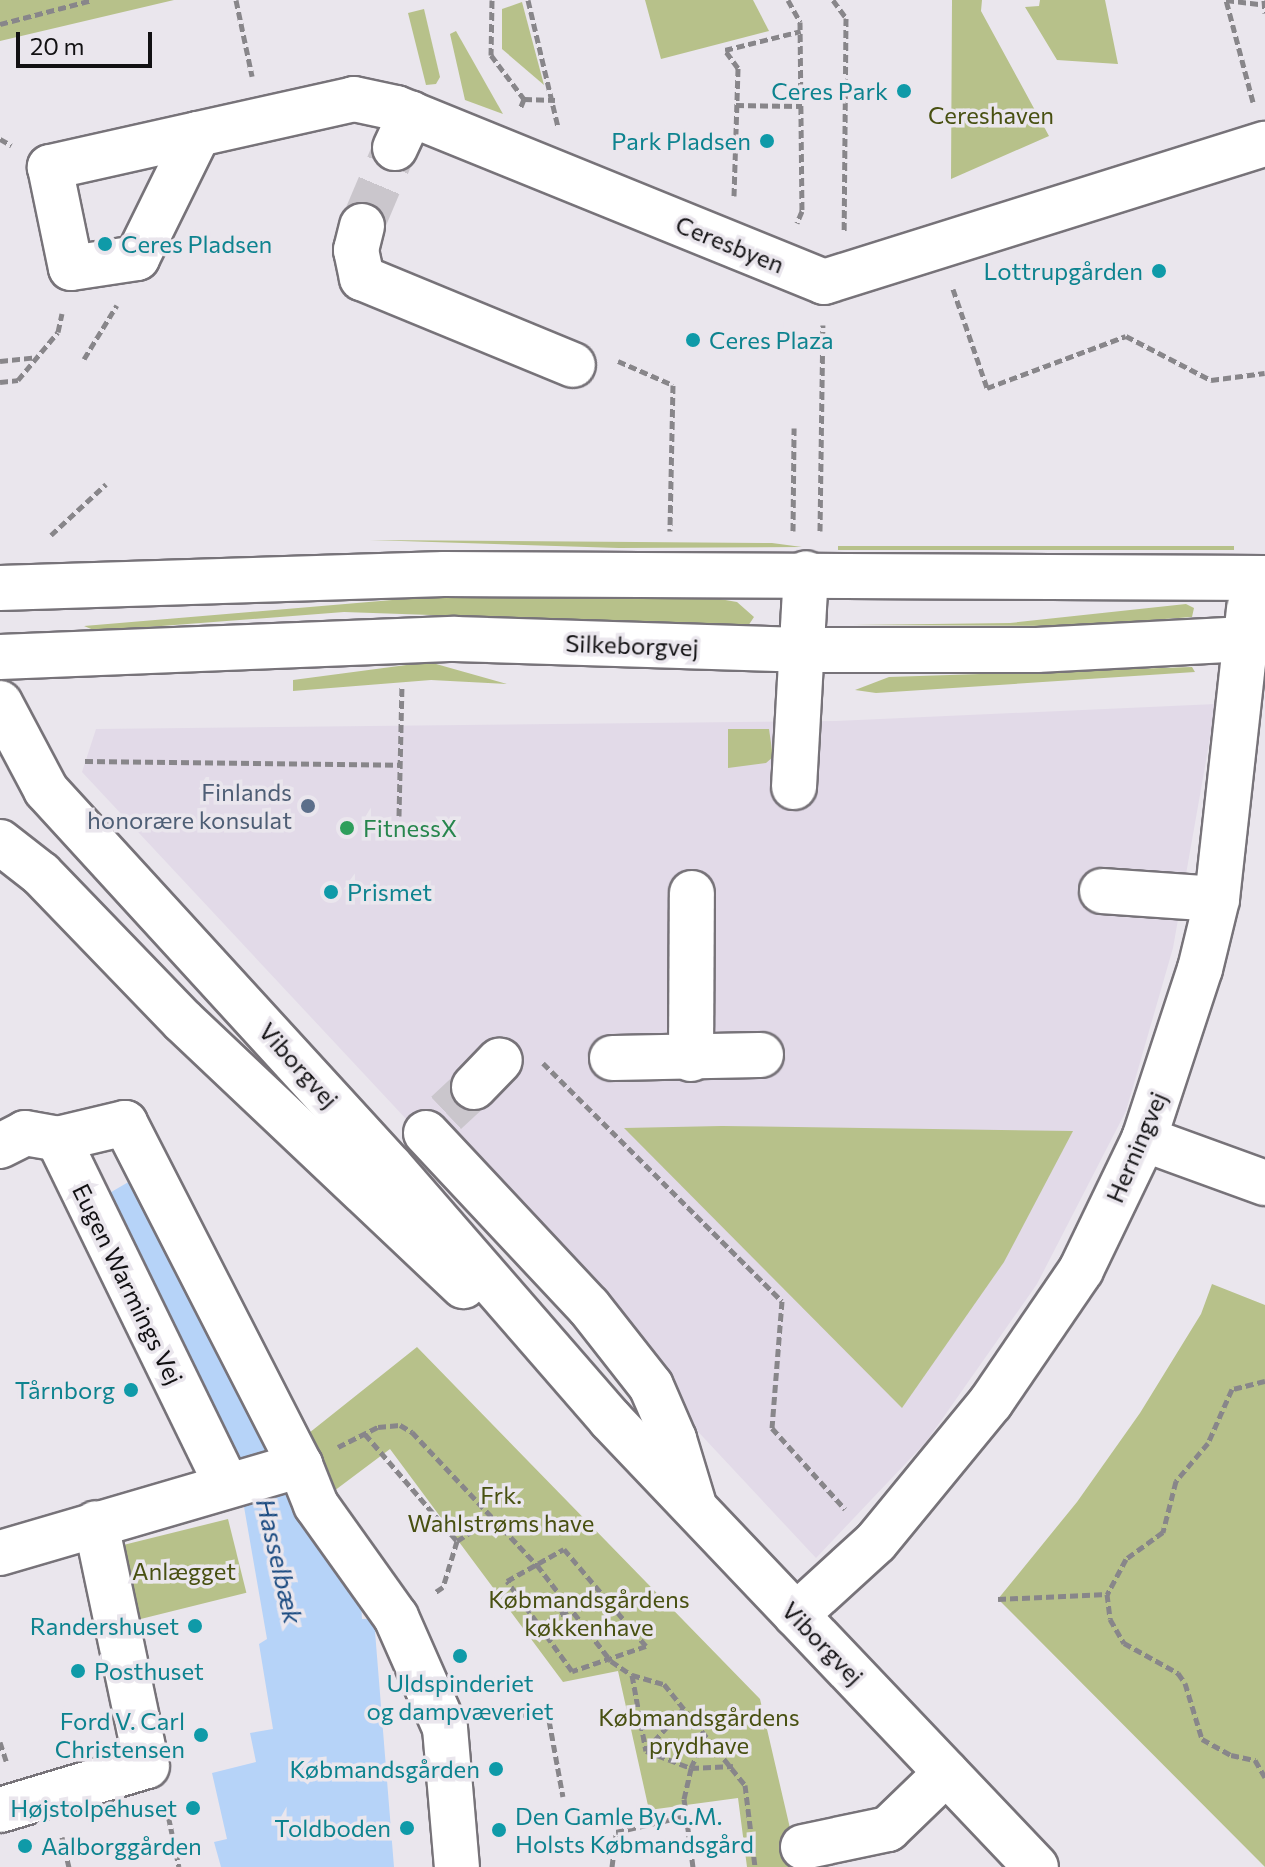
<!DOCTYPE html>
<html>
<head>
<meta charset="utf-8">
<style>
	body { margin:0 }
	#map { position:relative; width:1265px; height:1867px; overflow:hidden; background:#eae6ed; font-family:Commissioner,sans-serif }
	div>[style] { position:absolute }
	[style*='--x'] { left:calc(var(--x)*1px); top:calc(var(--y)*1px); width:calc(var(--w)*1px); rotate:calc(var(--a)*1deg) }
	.built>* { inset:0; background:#e2dae8 }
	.green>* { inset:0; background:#b7c18a; transform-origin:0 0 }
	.water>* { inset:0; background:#b6d3f8 }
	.minor-tunnel>* { height:44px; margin-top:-22px; transform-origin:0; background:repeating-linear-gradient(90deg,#cac6cc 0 44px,transparent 0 66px) }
	.path>* { height:5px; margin-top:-2.5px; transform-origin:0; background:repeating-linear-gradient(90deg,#88868a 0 8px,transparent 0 12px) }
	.roads { filter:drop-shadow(2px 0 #777379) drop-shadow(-2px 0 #777379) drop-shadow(0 2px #777379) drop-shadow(0 -2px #777379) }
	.minor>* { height:44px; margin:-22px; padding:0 22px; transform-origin:22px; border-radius:22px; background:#fff }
	.dots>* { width:22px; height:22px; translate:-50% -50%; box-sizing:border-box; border:4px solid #eae6ed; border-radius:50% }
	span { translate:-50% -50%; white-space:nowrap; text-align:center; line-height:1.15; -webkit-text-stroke:7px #eae6ed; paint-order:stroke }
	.culture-label { font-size:24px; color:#0d838f }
	.right { translate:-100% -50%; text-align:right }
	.left { translate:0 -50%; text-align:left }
	.park-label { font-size:24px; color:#485011 }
	.street-label { font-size:24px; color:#121113 }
	.service-label { font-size:24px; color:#4e5e75 }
	.leisure-label { font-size:24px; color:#27864d }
	.water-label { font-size:26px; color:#1b4b81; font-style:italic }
	.scale { position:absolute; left:16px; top:32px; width:136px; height:36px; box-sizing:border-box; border:4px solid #121113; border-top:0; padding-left:10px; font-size:24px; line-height:28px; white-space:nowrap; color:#121113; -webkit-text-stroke:6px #eae6ed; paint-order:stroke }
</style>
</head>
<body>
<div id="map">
	<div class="built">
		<div style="clip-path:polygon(1216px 704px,1173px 948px,1126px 1111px,1037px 1284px,926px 1442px,816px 1558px,82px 772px,96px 729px,836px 721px)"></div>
	</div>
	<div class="green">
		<div style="clip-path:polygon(0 0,174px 0,0 41px)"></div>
		<div style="clip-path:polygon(645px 0,753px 0,769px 31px,661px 59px)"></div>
		<div style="clip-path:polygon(952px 0,982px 0,981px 11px,1049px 136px,951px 179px)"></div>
		<div style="clip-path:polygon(1040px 0,1105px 0,1118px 64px,1057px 60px,1025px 7px,1039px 6px)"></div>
		<div style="clip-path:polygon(522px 2px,544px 85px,502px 49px,502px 9px)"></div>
		<div style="clip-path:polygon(424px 9px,440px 77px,436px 84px,426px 85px,408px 13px)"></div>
		<div style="clip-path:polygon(456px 31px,503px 114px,465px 100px,450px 34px)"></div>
		<div style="clip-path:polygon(370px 540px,772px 543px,802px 547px,619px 548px)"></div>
		<div style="left:838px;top:546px;width:396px;height:4px"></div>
		<div style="clip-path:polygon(451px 595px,702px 596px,737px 602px,754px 617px,748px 626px,344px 612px,96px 631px,84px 626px)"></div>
		<div style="clip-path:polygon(1186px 604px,1194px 608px,1192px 617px,1070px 626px,852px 625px,1010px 623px)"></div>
		<div style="clip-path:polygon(429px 662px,507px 684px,431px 680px,293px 691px,293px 680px)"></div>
		<div style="clip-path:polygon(1192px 667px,1195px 672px,876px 693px,855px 690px,889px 677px)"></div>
		<div style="clip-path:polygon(728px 729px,769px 729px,773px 757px,766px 763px,728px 768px)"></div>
		<div style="clip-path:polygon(722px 1126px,1073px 1131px,1004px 1262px,902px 1408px,624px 1128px)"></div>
		<div style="clip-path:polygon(1212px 1284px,1265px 1305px,1265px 1867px,998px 1599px,1077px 1502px,1140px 1413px,1201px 1314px)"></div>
		<div style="clip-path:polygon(417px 1347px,760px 1699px,799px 1867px,747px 1867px,738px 1798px,649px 1810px,618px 1671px,563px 1682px,390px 1449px,330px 1494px,309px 1433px)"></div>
		<div style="left:228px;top:1519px;width:76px;height:111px;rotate:76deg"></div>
	</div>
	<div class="water">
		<div style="clip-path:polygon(137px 1177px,361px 1602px,362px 1619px,374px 1619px,394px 1867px,221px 1867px,214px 1842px,227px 1839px,212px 1773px,256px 1762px,250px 1733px,273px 1729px,259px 1644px,267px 1639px,235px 1455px,101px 1198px)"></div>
	</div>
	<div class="minor-tunnel">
		<div style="--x:362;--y:226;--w:85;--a:-67.1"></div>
		<div style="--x:446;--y:1113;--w:38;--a:-43"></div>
	</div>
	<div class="path">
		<div style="--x:236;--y:0;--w:78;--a:78.1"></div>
		<div style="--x:492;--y:0;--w:55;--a:91"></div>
		<div style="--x:491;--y:55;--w:55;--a:53.1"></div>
		<div style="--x:524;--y:99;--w:11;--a:112"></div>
		<div style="--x:528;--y:0;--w:130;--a:76.7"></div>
		<div style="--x:788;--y:0;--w:25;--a:61"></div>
		<div style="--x:800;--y:22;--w:189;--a:89.4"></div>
		<div style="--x:802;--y:211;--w:13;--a:113"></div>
		<div style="--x:833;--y:0;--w:22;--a:54"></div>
		<div style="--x:846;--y:18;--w:213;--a:90.5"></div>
		<div style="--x:1264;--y:0;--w:13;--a:86"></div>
		<div style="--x:0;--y:24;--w:95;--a:-14.6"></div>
		<div style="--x:524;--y:99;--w:31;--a:2"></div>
		<div style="--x:1253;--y:102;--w:106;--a:-104.8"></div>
		<div style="--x:1226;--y:0;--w:35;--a:7"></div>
		<div style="--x:736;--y:105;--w:66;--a:0.9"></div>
		<div style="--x:0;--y:139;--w:13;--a:29"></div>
		<div style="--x:734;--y:196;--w:128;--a:-88.2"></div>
		<div style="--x:738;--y:68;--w:22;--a:-126"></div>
		<div style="--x:725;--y:50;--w:78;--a:-14"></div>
		<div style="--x:953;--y:289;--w:105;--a:71"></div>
		<div style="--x:987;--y:388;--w:148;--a:-20.5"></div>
		<div style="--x:1126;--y:336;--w:96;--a:27.4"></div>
		<div style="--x:1211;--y:380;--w:54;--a:-7.4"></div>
		<div style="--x:84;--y:359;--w:63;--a:-58.6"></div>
		<div style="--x:0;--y:361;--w:37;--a:-6"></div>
		<div style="--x:618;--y:361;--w:60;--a:23.6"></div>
		<div style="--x:673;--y:385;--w:146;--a:91.2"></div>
		<div style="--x:0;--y:382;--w:18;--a:-6"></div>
		<div style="--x:18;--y:380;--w:62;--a:-50.2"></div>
		<div style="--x:58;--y:332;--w:19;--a:-78"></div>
		<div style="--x:793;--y:531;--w:103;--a:-89.4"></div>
		<div style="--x:820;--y:531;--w:206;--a:-89.2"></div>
		<div style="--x:51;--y:535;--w:75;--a:-42.8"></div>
		<div style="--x:85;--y:761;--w:315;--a:0.7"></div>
		<div style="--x:399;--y:816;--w:129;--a:-88.7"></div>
		<div style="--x:543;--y:1063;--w:337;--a:44.9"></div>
		<div style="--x:782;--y:1301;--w:127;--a:94.5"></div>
		<div style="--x:772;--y:1428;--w:109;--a:48"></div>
		<div style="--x:1265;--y:1381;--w:34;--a:166"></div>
		<div style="--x:1232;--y:1389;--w:59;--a:114"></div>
		<div style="--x:1208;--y:1443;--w:50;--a:130.1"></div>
		<div style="--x:1176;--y:1481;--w:53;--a:104.3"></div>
		<div style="--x:1163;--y:1532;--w:46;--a:143.9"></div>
		<div style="--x:1126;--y:1559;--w:40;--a:118"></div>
		<div style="--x:1107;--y:1594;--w:25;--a:83"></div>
		<div style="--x:1110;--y:1619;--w:28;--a:60"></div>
		<div style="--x:1124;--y:1643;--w:62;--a:29.1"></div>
		<div style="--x:1178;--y:1673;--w:12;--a:55"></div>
		<div style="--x:1185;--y:1683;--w:59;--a:73.1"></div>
		<div style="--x:1202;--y:1739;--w:33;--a:29"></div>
		<div style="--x:1231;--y:1755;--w:25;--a:12"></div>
		<div style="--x:1255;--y:1760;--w:20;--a:60"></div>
		<div style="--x:365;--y:1434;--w:141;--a:49.3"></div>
		<div style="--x:457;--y:1541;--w:48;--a:106.9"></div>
		<div style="--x:443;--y:1587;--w:11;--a:146"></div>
		<div style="--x:338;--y:1447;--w:45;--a:-26.6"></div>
		<div style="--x:378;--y:1427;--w:22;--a:-5"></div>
		<div style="--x:400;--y:1425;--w:14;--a:30"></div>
		<div style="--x:412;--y:1432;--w:183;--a:46.8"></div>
		<div style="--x:537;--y:1565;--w:121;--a:52.4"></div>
		<div style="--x:611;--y:1661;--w:25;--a:34"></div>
		<div style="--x:632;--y:1675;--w:33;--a:16"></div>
		<div style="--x:664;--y:1684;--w:129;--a:51.3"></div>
		<div style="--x:745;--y:1785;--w:83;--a:83"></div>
		<div style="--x:457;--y:1541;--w:44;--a:-33"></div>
		<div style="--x:564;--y:1549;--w:59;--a:49.8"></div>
		<div style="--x:602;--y:1594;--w:68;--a:49.8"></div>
		<div style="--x:646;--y:1646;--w:78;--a:161.3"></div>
		<div style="--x:572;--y:1671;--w:111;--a:-125.8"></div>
		<div style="--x:507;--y:1581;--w:65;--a:-29.3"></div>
		<div style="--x:998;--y:1599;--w:109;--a:-2.6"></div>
		<div style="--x:539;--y:1625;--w:70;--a:-26.2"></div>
		<div style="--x:632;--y:1675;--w:77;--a:79.6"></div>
		<div style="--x:522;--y:1715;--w:26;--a:-13"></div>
		<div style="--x:547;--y:1709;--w:89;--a:79.7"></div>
		<div style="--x:0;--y:1742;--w:20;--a:72"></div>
		<div style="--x:646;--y:1750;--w:58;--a:-47.8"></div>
		<div style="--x:646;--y:1751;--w:48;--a:20.7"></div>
		<div style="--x:691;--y:1768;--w:35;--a:-66"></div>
		<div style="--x:166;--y:1805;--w:63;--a:78.2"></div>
		<div style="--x:62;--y:1837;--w:31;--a:77"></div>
		<div style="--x:612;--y:1867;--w:35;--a:-83"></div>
		<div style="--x:616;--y:1832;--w:72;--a:-12.9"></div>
		<div style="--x:693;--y:1867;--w:69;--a:-97.5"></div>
		<div style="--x:684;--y:1799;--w:32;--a:-77"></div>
		<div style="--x:691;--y:1768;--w:42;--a:-2.7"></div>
	</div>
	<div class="roads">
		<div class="minor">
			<div style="--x:198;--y:134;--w:152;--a:167.4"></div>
			<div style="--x:50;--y:167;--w:103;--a:78.3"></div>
			<div style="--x:71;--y:268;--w:67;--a:-8.6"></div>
			<div style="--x:137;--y:258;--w:138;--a:-63.8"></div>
			<div style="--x:198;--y:134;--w:160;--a:-12.6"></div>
			<div style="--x:354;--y:99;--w:43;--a:12.1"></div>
			<div style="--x:396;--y:108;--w:462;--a:22.1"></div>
			<div style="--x:824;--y:282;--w:462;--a:-17.4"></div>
			<div style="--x:395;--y:148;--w:38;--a:-65"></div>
			<div style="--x:362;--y:226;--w:25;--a:104"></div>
			<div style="--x:356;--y:250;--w:29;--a:78"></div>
			<div style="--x:362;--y:278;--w:228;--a:22.4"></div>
			<div style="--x:0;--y:588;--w:444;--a:-1.8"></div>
			<div style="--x:444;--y:574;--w:821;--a:0.28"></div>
			<div style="--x:0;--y:657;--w:455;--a:-2.3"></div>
			<div style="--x:455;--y:639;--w:346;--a:1.8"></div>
			<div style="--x:801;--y:650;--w:236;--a:0"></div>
			<div style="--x:1037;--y:650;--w:228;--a:-3"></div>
			<div style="--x:0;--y:703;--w:98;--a:62.1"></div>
			<div style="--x:46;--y:790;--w:511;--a:47.54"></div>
			<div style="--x:391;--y:1167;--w:334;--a:49"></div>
			<div style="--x:610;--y:1419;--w:618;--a:46.44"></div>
			<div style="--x:794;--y:787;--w:214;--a:-86.8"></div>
			<div style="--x:0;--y:842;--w:52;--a:38"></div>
			<div style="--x:41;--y:874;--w:204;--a:46"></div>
			<div style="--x:183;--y:1021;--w:386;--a:43.4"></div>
			<div style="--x:1102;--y:891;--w:115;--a:4"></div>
			<div style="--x:612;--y:1058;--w:149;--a:-1.2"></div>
			<div style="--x:691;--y:1059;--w:166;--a:-89.7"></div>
			<div style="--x:474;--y:1087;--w:37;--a:-46"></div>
			<div style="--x:426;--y:1133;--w:238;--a:46.9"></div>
			<div style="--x:589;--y:1307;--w:100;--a:51.9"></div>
			<div style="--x:651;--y:1386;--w:58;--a:66.5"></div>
			<div style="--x:674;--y:1439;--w:66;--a:73.2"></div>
			<div style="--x:58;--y:1139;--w:69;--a:-13.4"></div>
			<div style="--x:125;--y:1123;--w:384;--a:62.9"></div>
			<div style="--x:1144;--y:1139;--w:129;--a:20"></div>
			<div style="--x:0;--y:1146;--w:28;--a:-27"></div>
			<div style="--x:25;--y:1133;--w:34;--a:10"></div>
			<div style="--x:58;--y:1139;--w:384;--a:64"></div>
			<div style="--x:0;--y:1553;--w:313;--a:-16.3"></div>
			<div style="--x:300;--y:1465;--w:43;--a:68.2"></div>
			<div style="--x:316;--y:1505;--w:138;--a:54.5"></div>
			<div style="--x:396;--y:1617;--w:121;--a:66.2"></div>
			<div style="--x:445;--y:1728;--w:140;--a:85.1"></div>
			<div style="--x:796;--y:1615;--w:108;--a:-42.4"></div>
			<div style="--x:876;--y:1542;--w:181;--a:-50.6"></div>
			<div style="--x:991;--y:1402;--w:160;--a:-55.7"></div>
			<div style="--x:1081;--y:1270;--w:145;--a:-64.3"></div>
			<div style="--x:1144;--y:1139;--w:179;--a:-71.8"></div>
			<div style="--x:1200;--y:969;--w:72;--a:-76.3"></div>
			<div style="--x:1217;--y:899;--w:293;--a:-83.7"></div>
			<div style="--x:0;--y:1810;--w:153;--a:-16.7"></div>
			<div style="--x:147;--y:1766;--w:248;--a:-101.9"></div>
			<div style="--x:803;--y:1847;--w:87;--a:-12"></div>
			<div style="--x:888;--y:1829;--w:81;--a:-44"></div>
		</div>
	</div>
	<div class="dots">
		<div style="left:904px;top:91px;background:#0f9aa8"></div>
		<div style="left:767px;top:141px;background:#0f9aa8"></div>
		<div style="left:105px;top:244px;background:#0f9aa8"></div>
		<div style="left:1159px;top:271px;background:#0f9aa8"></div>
		<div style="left:693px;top:340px;background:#0f9aa8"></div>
		<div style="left:308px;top:806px;background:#5c6f8a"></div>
		<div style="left:347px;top:828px;background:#2e9e5b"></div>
		<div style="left:331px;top:892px;background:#0f9aa8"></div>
		<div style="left:131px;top:1390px;background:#0f9aa8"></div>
		<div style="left:195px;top:1626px;background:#0f9aa8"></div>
		<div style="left:460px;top:1656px;background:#0f9aa8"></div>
		<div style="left:78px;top:1671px;background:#0f9aa8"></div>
		<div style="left:201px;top:1735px;background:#0f9aa8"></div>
		<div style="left:496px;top:1769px;background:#0f9aa8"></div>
		<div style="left:193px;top:1808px;background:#0f9aa8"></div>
		<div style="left:407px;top:1828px;background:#0f9aa8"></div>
		<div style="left:499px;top:1830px;background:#0f9aa8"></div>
		<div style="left:25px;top:1846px;background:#0f9aa8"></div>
	</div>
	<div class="culture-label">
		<span class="right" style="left:888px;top:91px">Ceres Park</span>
		<span class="right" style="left:751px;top:141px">Park Pladsen</span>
		<span class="left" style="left:121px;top:244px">Ceres Pladsen</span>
		<span class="right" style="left:1143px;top:271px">Lottrupgården</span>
		<span class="left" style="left:709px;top:340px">Ceres Plaza</span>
		<span class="left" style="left:347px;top:892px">Prismet</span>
		<span class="right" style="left:115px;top:1390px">Tårnborg</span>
		<span class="right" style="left:179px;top:1626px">Randershuset</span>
		<span class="left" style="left:94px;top:1671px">Posthuset</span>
		<span style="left:460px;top:1697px">Uldspinderiet<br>og dampvæveriet</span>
		<span class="right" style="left:185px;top:1735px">Ford V. Carl<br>Christensen</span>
		<span class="right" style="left:480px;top:1769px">Købmandsgården</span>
		<span class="right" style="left:177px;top:1808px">Højstolpehuset</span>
		<span class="left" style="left:515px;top:1830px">Den Gamle By G.M.<br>Holsts Købmandsgård</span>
		<span class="right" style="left:391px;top:1828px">Toldboden</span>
		<span class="left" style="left:41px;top:1846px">Aalborggården</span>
	</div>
	<div class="park-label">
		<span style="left:991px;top:115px">Cereshaven</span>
		<span style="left:501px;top:1509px">Frk.<br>Wahlstrøms have</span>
		<span style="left:184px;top:1571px">Anlægget</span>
		<span style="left:589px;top:1613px">Købmandsgårdens<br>køkkenhave</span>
		<span style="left:699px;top:1731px">Købmandsgårdens<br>prydhave</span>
	</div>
	<div class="street-label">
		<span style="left:730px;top:244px;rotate:22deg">Ceresbyen</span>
		<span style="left:632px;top:645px;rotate:2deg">Silkeborgvej</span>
		<span style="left:299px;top:1065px;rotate:48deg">Viborgvej</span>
		<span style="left:1136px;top:1147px;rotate:-67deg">Herningvej</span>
		<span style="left:128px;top:1284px;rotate:64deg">Eugen Warmings Vej</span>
		<span style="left:823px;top:1643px;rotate:46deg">Viborgvej</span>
	</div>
	<div class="service-label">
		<span class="right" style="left:292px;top:806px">Finlands<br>honorære konsulat</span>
	</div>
	<div class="leisure-label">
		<span class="left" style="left:363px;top:828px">FitnessX</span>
	</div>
	<div class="water-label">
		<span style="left:280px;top:1561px;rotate:77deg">Hasselbæk</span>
	</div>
	<div class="scale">20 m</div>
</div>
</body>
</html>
